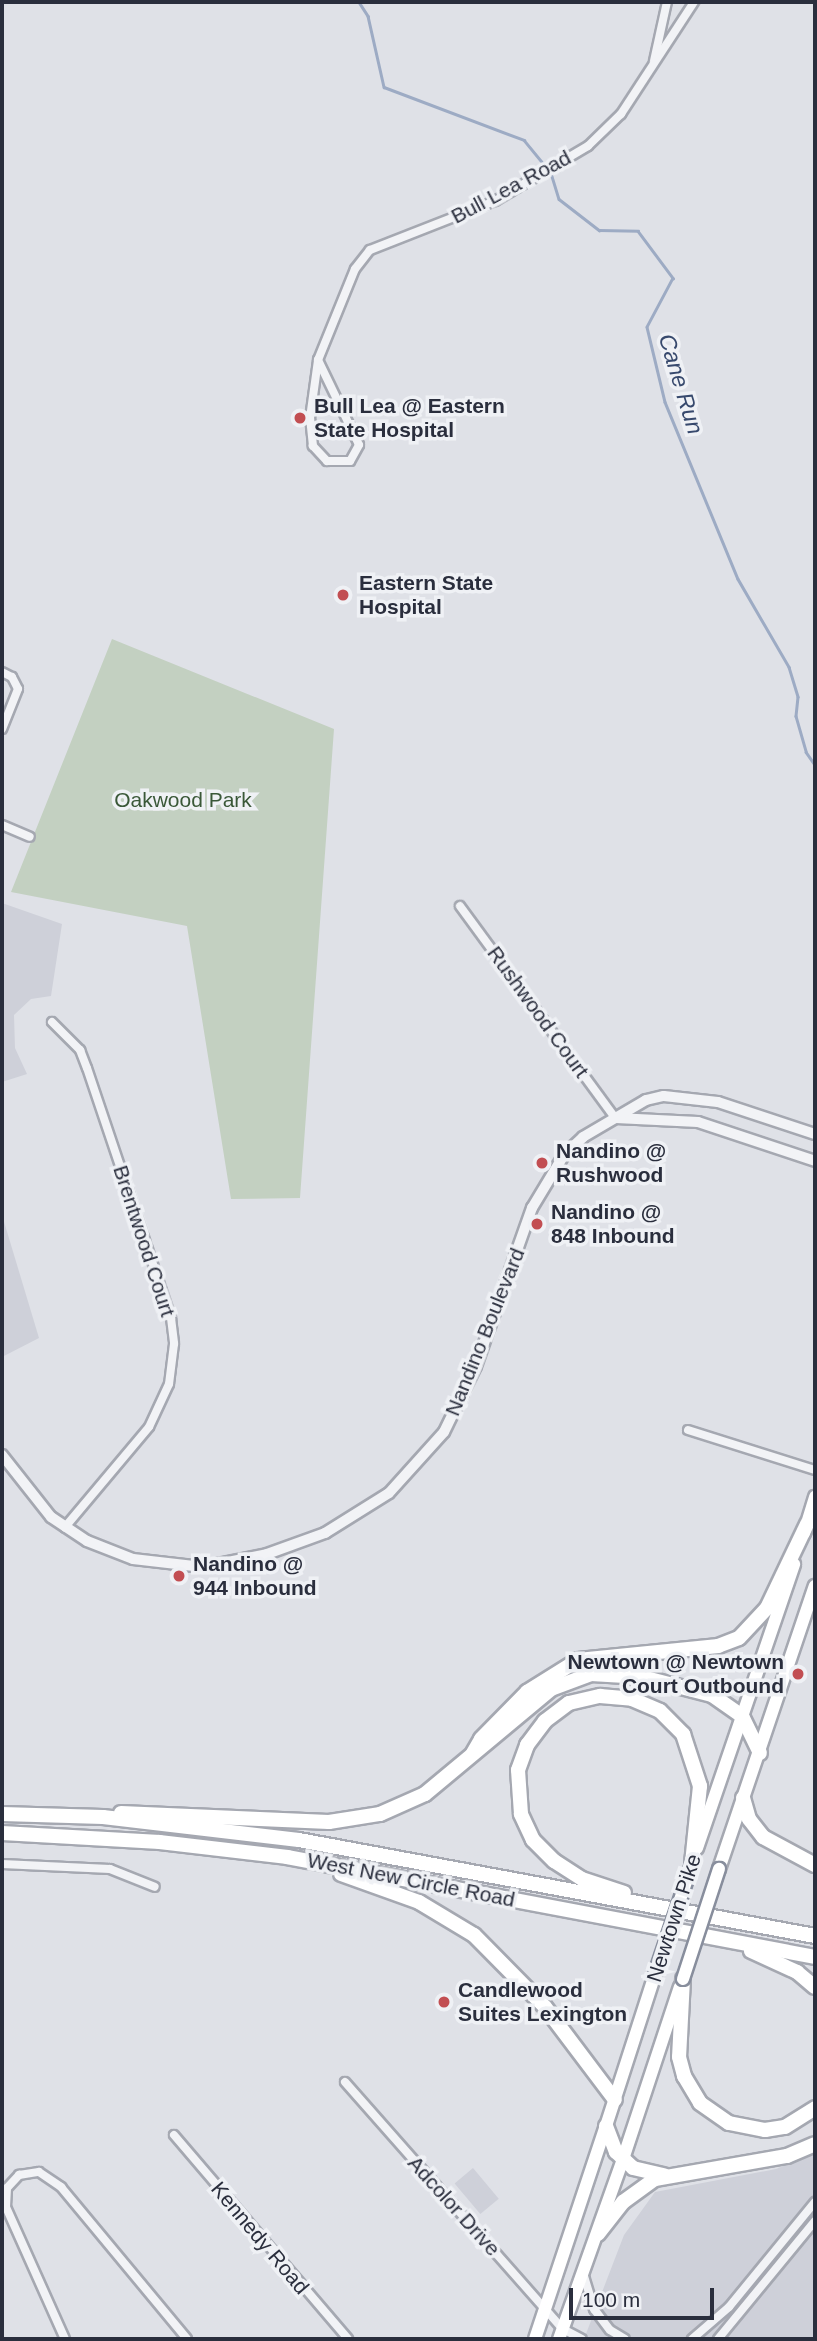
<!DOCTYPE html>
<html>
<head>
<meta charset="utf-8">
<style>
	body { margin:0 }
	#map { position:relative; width:817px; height:2341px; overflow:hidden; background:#dfe1e7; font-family:Helvetica,sans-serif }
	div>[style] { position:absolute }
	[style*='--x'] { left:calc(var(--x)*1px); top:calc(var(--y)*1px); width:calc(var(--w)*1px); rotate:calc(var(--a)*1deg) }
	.built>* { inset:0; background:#ced0d9; transform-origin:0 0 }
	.green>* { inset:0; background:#c3d0c1 }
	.stream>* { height:2.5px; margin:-1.25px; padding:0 1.25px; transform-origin:1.25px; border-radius:1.25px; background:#9dabc4 }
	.roads { filter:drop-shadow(2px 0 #a5a8b1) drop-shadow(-2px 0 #a5a8b1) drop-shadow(0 2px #a5a8b1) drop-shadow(0 -2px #a5a8b1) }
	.minor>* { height:8px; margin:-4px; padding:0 4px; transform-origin:4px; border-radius:4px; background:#f2f3f6 }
	.tertiary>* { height:10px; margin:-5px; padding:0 5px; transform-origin:5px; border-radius:5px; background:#f2f3f6 }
	.primary>* { height:12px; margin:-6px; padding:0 6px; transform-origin:6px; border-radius:6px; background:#fff }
	.trunk>* { height:12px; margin:-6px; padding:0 6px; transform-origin:6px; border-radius:6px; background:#fff }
	.motorway>* { height:14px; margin:-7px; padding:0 7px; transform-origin:7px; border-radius:7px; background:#fff }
	.bridges { filter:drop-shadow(2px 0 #888e9d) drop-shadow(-2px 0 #888e9d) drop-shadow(0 2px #888e9d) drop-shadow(0 -2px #888e9d) }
	.trunk-bridge>* { height:12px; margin:-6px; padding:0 6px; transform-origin:6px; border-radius:6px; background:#fff }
	.dots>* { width:19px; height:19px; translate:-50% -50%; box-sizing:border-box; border:4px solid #eff1f5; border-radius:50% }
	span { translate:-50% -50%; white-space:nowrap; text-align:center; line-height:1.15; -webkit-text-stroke:7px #eff1f5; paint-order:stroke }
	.street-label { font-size:21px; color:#2a2e3d }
	.poi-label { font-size:21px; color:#2a2e3d; font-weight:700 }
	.left { translate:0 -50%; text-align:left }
	.right { translate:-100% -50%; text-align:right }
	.park-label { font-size:21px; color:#3a5838 }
	.water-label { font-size:23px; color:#37496d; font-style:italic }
	.frame { position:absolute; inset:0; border:4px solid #2a2e3d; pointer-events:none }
	.scale { position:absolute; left:569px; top:2288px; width:145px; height:32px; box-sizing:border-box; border:4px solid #2a2e3d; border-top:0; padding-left:9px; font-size:21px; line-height:24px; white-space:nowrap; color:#2a2e3d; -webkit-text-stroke:5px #eff1f5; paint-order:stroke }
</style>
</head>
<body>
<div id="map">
	<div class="built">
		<div style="clip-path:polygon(2px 903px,62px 924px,51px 996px,31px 999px,14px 1015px,15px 1048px,27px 1074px,2px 1082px)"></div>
		<div style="clip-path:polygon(2px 1215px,39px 1338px,2px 1357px)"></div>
		<div style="clip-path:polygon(815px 2153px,815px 2339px,584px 2339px,624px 2235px,655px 2192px,776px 2169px)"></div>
		<div style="left:473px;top:2168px;width:40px;height:24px;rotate:50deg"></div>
	</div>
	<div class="green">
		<div style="clip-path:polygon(112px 639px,334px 729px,300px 1198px,231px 1199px,187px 926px,11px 892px)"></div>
	</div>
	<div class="stream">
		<div style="--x:359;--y:2;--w:17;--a:57"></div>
		<div style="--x:368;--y:16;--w:73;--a:77.3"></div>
		<div style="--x:384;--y:87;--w:150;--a:20.7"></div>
		<div style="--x:524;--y:140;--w:43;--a:50.7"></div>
		<div style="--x:551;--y:173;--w:27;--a:73"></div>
		<div style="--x:559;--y:199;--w:51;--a:37.8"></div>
		<div style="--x:599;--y:230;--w:39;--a:1"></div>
		<div style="--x:638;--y:231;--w:59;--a:53.3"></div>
		<div style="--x:673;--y:278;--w:55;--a:118"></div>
		<div style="--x:647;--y:327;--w:77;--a:76.5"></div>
		<div style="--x:665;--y:402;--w:191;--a:67.6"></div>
		<div style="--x:738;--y:579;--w:102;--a:59.9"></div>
		<div style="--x:789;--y:667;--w:31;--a:73"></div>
		<div style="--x:798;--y:697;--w:19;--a:96"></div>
		<div style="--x:796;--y:716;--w:37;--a:74"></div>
		<div style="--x:806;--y:752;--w:16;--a:55"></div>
	</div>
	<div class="roads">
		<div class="minor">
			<div style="--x:654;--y:61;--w:60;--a:-77.6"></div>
			<div style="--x:318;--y:360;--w:94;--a:64.2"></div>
			<div style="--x:359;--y:445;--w:18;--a:119"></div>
			<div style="--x:350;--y:461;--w:23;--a:180"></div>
			<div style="--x:327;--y:461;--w:21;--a:-133"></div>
			<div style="--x:313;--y:446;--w:28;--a:-96"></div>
			<div style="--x:310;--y:418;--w:59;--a:-82.1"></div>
			<div style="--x:318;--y:360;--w:98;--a:-67.9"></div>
			<div style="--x:355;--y:269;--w:24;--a:-52"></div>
			<div style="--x:370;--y:250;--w:134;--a:-21.4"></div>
			<div style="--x:495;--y:201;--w:108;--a:-30.6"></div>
			<div style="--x:588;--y:146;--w:46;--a:-44.1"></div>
			<div style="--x:621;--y:114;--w:134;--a:-56.9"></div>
			<div style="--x:2;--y:672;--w:11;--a:27"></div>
			<div style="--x:12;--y:677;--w:13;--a:63"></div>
			<div style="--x:18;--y:689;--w:43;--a:111.8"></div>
			<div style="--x:2;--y:825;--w:30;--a:23"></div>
			<div style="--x:460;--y:906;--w:263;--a:53.8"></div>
			<div style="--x:52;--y:1022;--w:40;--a:45"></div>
			<div style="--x:80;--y:1050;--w:19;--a:69"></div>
			<div style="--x:87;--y:1068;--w:264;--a:71.4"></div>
			<div style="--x:171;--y:1318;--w:26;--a:83"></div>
			<div style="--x:174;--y:1344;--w:40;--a:97.1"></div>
			<div style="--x:169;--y:1384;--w:47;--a:114.9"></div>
			<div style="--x:149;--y:1427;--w:131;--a:130"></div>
			<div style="--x:688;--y:1430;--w:133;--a:17.5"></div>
			<div style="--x:2;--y:1864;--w:108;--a:2.7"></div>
			<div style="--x:110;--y:1869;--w:48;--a:21.8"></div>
			<div style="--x:345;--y:2082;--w:329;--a:48.6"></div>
			<div style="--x:563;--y:2329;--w:21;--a:28"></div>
			<div style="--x:174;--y:2135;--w:268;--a:49.5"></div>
			<div style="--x:583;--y:2273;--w:38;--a:73"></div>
			<div style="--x:594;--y:2309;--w:26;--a:53"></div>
			<div style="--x:610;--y:2330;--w:17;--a:31"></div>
			<div style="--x:65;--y:2339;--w:145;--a:-114.1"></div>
			<div style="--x:6;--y:2207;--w:19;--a:-87"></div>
			<div style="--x:7;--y:2188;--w:18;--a:-47"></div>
			<div style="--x:19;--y:2175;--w:20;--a:-9"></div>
			<div style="--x:39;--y:2172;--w:27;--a:34"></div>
			<div style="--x:61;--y:2187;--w:197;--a:50.3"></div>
			<div style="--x:692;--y:2339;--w:49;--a:-40.9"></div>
			<div style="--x:729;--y:2307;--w:136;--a:-50.7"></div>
			<div style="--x:718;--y:2339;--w:153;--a:-50.6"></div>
		</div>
		<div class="tertiary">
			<div style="--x:616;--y:1118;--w:82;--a:2.8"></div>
			<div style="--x:698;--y:1122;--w:123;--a:18.4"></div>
			<div style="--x:2;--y:1455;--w:79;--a:51.7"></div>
			<div style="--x:51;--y:1517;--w:43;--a:33.7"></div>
			<div style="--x:87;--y:1541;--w:49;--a:21.4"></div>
			<div style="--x:133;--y:1559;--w:70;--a:6.5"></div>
			<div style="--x:203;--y:1567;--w:65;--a:-11.5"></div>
			<div style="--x:267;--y:1554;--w:62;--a:-19.9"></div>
			<div style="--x:325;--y:1533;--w:75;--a:-32"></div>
			<div style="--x:389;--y:1493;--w:82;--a:-48"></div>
			<div style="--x:444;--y:1432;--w:73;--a:-64.1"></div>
			<div style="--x:476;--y:1366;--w:168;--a:-70.5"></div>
			<div style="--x:532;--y:1208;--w:62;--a:-58.9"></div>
			<div style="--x:564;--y:1155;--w:26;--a:-43"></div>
			<div style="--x:583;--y:1137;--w:73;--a:-30.4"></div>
			<div style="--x:646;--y:1100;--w:18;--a:-13"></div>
			<div style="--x:664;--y:1096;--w:54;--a:6.3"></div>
			<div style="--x:718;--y:1102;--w:102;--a:18.3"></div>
		</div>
		<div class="primary">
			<div style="--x:535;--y:2339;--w:225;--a:-71.6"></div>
			<div style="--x:559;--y:2339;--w:191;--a:-70.4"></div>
		</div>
		<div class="trunk">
			<div style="--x:804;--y:1533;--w:38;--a:-73"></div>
			<div style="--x:697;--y:1848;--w:300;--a:-71.1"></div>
			<div style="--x:719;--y:1869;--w:299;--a:-71.3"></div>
			<div style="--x:606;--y:2126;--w:160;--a:-72.1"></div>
			<div style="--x:623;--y:2159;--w:181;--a:-71.7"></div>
		</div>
		<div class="motorway">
			<div style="--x:473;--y:1753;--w:16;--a:-60"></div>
			<div style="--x:481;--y:1739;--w:66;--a:-45.6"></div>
			<div style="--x:527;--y:1692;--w:60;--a:-32.1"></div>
			<div style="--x:578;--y:1660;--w:141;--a:-5.7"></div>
			<div style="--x:718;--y:1646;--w:22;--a:-21"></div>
			<div style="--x:739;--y:1638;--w:41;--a:-47"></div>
			<div style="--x:767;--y:1608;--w:93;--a:-64.5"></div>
			<div style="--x:743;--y:1798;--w:22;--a:74"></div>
			<div style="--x:749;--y:1819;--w:23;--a:52"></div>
			<div style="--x:763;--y:1837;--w:59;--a:28.3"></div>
			<div style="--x:121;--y:1813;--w:208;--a:2.5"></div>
			<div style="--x:329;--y:1822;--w:52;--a:-8.9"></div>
			<div style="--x:380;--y:1814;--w:49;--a:-24"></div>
			<div style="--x:425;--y:1794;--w:164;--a:-39.8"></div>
			<div style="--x:551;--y:1689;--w:43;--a:-20.6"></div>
			<div style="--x:591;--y:1674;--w:51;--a:3.4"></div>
			<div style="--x:642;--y:1677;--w:72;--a:14.4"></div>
			<div style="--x:712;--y:1695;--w:37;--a:35"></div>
			<div style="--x:742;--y:1716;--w:41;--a:64.1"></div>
			<div style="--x:2;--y:1814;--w:101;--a:1.7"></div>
			<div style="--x:103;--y:1817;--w:197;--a:6.7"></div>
			<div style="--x:299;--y:1840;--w:525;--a:10.54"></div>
			<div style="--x:2;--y:1833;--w:158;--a:3.3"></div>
			<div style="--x:160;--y:1842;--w:128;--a:6.7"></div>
			<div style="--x:287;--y:1857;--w:537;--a:10.72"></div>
			<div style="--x:341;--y:1874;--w:83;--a:19.7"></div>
			<div style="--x:419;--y:1902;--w:64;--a:31"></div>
			<div style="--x:474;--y:1935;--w:101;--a:45.4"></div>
			<div style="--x:545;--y:2007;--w:116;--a:53"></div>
			<div style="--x:624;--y:1893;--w:44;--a:-161.6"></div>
			<div style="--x:582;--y:1879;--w:33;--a:-147"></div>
			<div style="--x:554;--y:1861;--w:30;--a:-135"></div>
			<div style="--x:533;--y:1840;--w:29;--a:-115"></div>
			<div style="--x:521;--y:1814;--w:44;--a:-93.9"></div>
			<div style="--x:518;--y:1770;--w:27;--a:-70"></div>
			<div style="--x:527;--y:1745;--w:30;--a:-53"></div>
			<div style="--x:545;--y:1721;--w:30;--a:-37"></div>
			<div style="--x:569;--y:1703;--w:32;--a:-13"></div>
			<div style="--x:600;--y:1696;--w:32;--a:5"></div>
			<div style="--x:632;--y:1699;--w:30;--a:23"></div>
			<div style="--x:660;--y:1711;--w:33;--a:45"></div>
			<div style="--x:683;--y:1734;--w:55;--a:71.9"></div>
			<div style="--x:700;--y:1786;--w:78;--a:95.9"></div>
			<div style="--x:751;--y:1951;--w:51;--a:24.5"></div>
			<div style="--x:797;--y:1972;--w:23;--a:40"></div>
			<div style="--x:683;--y:1979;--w:78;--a:92.9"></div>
			<div style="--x:679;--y:2057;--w:20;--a:75"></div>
			<div style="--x:684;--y:2076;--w:31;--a:59"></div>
			<div style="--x:700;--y:2103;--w:35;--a:35"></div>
			<div style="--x:729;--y:2123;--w:37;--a:11"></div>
			<div style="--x:765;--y:2130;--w:20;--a:-9"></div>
			<div style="--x:785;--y:2127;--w:36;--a:-32"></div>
			<div style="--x:606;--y:2126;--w:28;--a:69"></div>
			<div style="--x:616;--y:2152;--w:23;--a:43"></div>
			<div style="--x:633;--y:2168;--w:32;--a:13"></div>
			<div style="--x:598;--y:2234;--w:41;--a:-52"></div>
			<div style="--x:623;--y:2202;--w:39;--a:-36"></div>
			<div style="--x:655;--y:2179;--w:134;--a:-9.9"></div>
			<div style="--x:787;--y:2156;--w:30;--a:-23"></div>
		</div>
	</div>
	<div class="bridges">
		<div class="trunk-bridge">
			<div style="--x:655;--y:1974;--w:116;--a:-71.4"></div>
			<div style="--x:683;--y:1979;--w:116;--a:-71.9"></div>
		</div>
	</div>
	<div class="dots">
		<div style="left:300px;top:418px;background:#c24e52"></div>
		<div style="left:343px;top:595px;background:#c24e52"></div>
		<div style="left:542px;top:1163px;background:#c24e52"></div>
		<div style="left:537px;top:1224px;background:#c24e52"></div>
		<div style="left:179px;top:1576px;background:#c24e52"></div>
		<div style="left:798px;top:1674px;background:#c24e52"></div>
		<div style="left:444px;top:2002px;background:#c24e52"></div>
	</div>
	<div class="street-label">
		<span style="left:511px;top:187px;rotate:-28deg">Bull Lea Road</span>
		<span style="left:538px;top:1012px;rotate:54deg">Rushwood Court</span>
		<span style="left:144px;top:1241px;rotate:72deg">Brentwood Court</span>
		<span style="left:485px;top:1332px;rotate:-68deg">Nandino Boulevard</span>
		<span style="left:411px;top:1880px;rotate:11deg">West New Circle Road</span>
		<span style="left:674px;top:1918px;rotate:-72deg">Newtown Pike</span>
		<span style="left:454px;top:2206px;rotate:48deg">Adcolor Drive</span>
		<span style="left:260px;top:2238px;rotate:50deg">Kennedy Road</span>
	</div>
	<div class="poi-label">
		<span class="left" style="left:314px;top:418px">Bull Lea @ Eastern<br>State Hospital</span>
		<span class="left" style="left:359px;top:595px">Eastern State<br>Hospital</span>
		<span class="left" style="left:556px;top:1163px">Nandino @<br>Rushwood</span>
		<span class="left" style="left:551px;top:1224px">Nandino @<br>848 Inbound</span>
		<span class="left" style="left:193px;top:1576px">Nandino @<br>944 Inbound</span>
		<span class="right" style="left:784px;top:1674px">Newtown @ Newtown<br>Court Outbound</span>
		<span class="left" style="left:458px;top:2002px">Candlewood<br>Suites Lexington</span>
	</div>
	<div class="park-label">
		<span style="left:183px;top:800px">Oakwood Park</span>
	</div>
	<div class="water-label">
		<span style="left:681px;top:384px;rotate:73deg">Cane Run</span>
	</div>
	<div class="frame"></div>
	<div class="scale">100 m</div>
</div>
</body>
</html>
